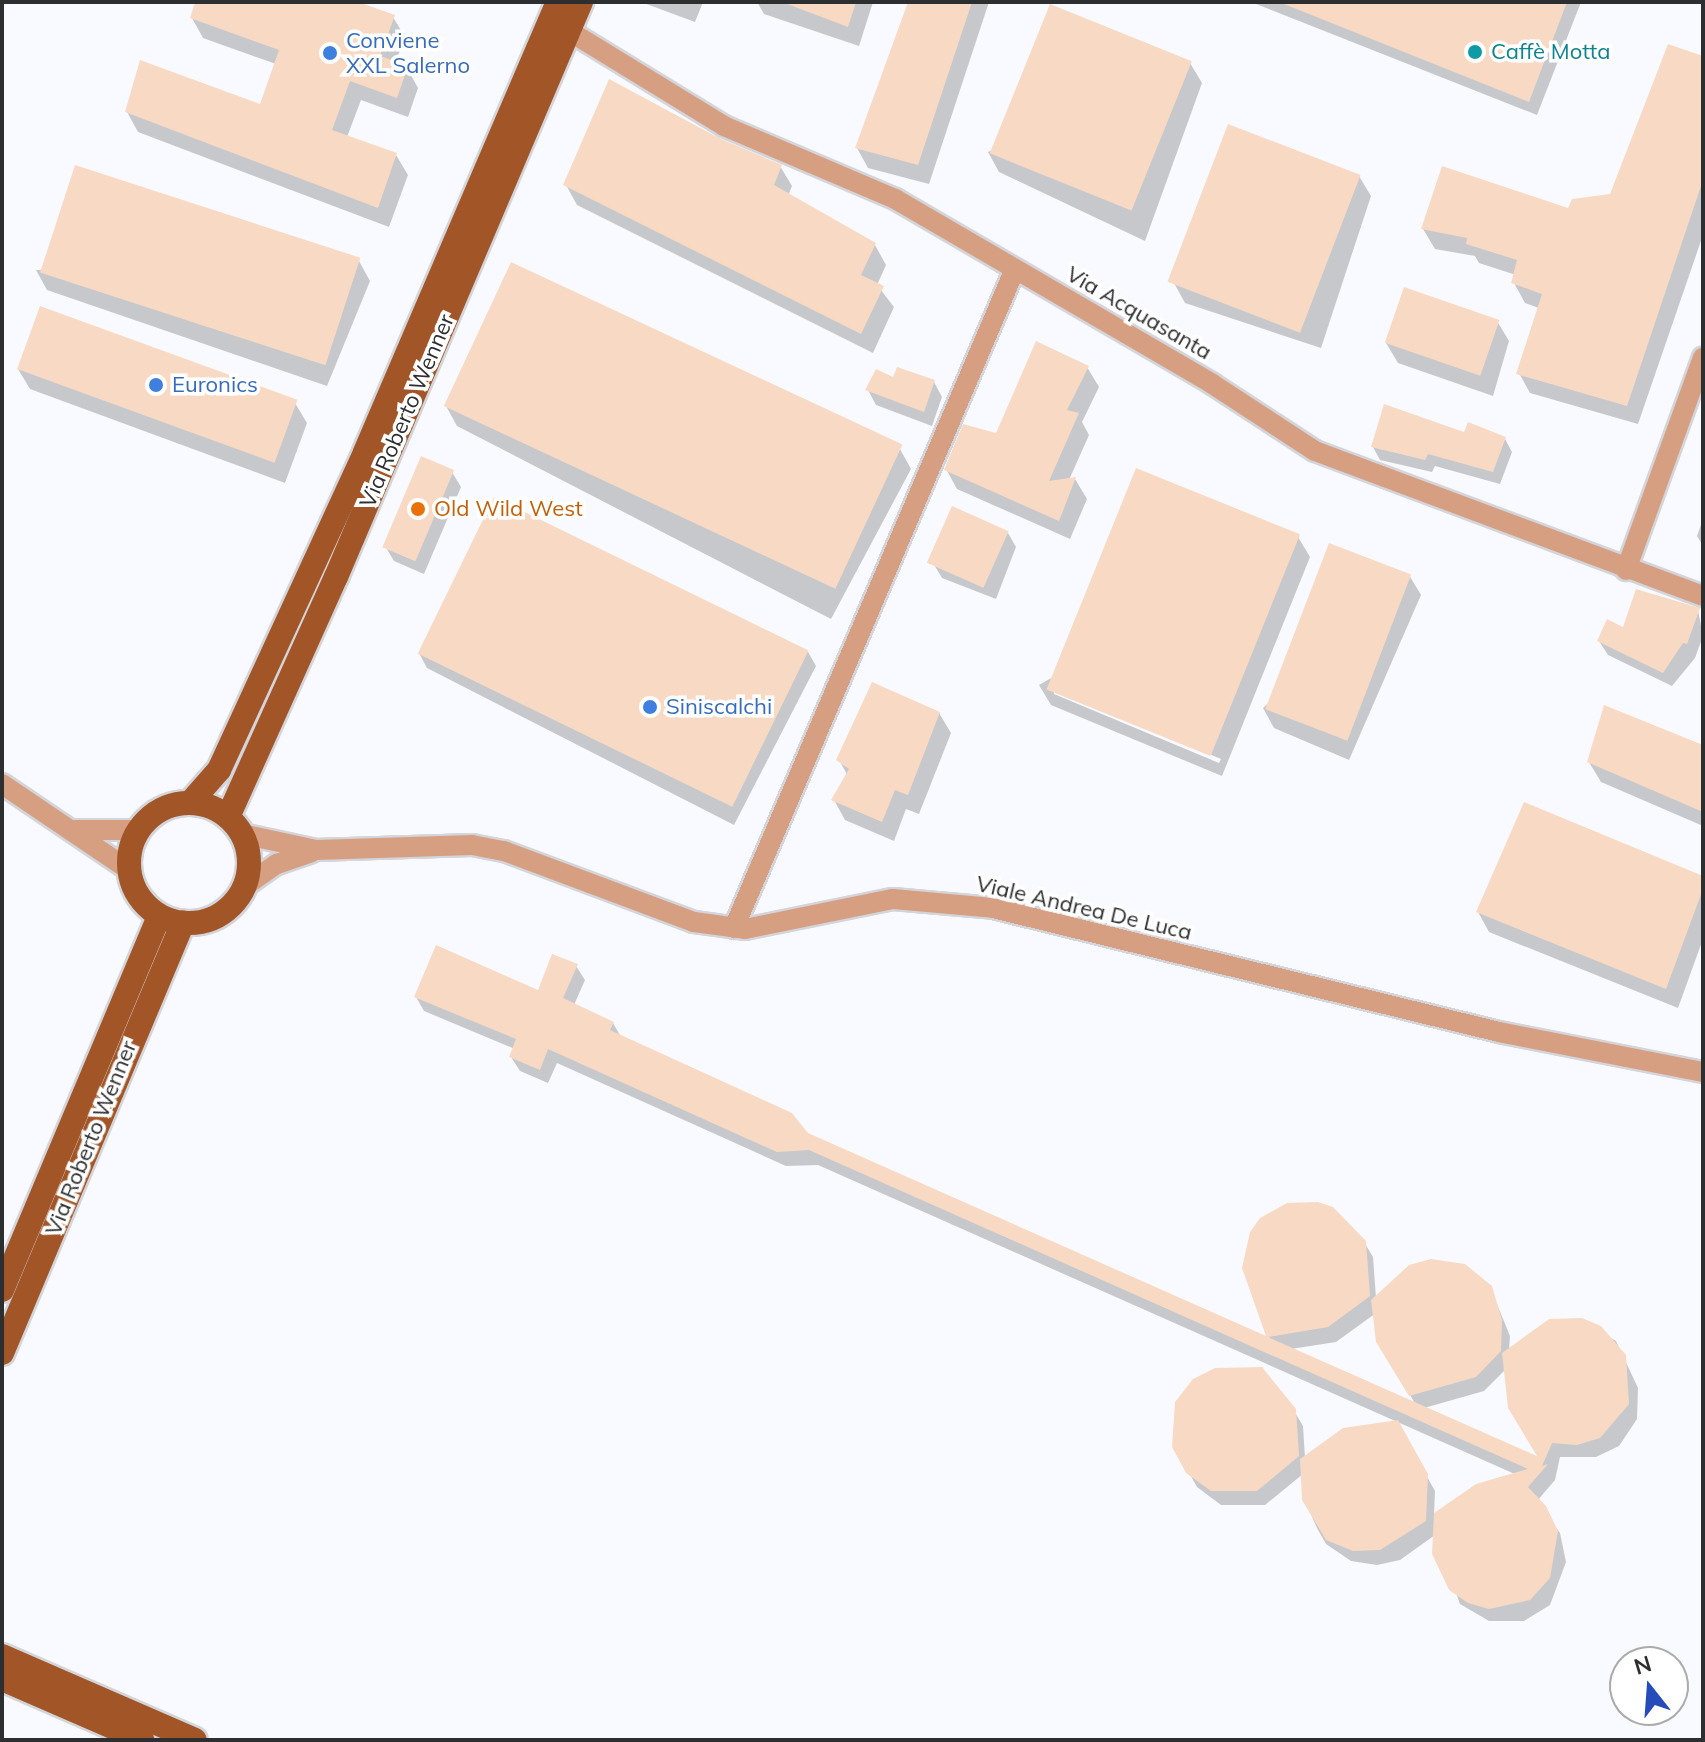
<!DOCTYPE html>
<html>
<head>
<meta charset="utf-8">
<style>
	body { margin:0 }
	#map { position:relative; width:1705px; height:1742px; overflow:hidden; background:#f9faff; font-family:Mulish,sans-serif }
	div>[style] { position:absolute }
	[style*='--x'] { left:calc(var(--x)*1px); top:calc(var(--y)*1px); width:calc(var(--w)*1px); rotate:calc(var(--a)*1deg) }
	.shadow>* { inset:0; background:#0003 }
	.building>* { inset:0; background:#f8dac4; transform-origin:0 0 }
	.roads { filter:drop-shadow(2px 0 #d4d5da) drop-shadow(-2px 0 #d4d5da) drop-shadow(0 2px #d4d5da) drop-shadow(0 -2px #d4d5da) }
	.minor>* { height:20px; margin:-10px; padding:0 10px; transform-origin:10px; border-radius:10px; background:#d69f82 }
	.major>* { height:24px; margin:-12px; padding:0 12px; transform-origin:12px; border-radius:12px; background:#a25628 }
	.major>.ring { margin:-12px; padding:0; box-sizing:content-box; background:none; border:24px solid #a25628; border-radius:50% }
	.dots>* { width:22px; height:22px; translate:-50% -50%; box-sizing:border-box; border:4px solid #fff; border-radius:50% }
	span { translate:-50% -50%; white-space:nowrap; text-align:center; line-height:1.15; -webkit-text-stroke:7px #fff; paint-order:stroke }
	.shop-label { font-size:22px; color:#366cbe }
	.left { translate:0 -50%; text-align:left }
	.culture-label { font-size:22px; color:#0d838f }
	.street-label { font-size:22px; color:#2d2e30 }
	.food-label { font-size:22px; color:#c56008 }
	.frame { position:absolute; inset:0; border:4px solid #2d2e30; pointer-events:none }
	.north { position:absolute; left:1609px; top:1646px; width:80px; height:80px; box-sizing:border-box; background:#fff; border:2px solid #ababac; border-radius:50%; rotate:343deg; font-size:22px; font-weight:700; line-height:32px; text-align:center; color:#2d2e30 }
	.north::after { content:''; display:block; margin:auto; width:28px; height:36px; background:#264bba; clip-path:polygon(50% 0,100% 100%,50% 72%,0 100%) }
</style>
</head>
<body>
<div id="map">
	<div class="shadow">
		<div style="clip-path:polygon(198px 2px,352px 2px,393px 17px,405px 37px,395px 64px,407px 68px,418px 88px,408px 117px,361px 100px,347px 137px,396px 155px,408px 175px,389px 227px,138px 132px,127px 112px,261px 106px,276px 64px,203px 38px,192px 18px)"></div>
		<div style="clip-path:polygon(641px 2px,703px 2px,695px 22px)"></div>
		<div style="clip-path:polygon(757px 2px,873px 2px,859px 46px,764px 14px)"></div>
		<div style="clip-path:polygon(910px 2px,989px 2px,929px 184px,868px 168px,857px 148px)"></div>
		<div style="clip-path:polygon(1251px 2px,1581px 2px,1537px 115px)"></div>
		<div style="clip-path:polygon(1703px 58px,1703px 235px,1638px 424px,1530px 393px,1519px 373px,1539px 308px,1525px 303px,1514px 283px,1516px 275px,1479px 263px,1475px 256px,1435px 249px,1423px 229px,1569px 211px,1612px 196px)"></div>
		<div style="clip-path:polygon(1190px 63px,1202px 83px,1145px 241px,999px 172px,988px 152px)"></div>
		<div style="clip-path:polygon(718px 140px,780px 166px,792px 186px,788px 196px,875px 245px,886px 265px,877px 285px,894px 307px,873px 353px,577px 205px,566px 185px)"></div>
		<div style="clip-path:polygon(1359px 176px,1371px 196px,1321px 348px,1185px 303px,1174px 283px)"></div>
		<div style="clip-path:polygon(359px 261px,370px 281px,327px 386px,47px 290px,36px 270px)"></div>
		<div style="clip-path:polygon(1497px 321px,1509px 341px,1493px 396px,1398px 363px,1386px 343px)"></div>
		<div style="clip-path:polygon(1087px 367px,1099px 387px,1082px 422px,1089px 435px,1069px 480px,1075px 479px,1087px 499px,1070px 539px,957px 489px,946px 469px)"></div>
		<div style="clip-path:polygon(18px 369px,295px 403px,307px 423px,285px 483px,30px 389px)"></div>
		<div style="clip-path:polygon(895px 380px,934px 382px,942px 397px,932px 426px,876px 405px,868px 390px)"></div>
		<div style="clip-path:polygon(446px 406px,900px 449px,911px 469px,831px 619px,457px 426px)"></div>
		<div style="clip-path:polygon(1465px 435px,1505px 439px,1512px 452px,1500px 484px,1435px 466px,1432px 472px,1380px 460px,1373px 447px)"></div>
		<div style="clip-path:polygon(452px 472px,461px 487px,424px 574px,394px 561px,385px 546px)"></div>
		<div style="clip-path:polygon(1703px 519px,1703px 546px,1697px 536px)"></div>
		<div style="clip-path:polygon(1008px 533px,1016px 547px,996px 599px,942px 578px,933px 563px)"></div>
		<div style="clip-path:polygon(evenodd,1298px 537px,1310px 557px,1222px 776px,1051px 705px,1039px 685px,1298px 537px,1054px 690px,1221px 759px,1219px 763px,1054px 694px,1054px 690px)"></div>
		<div style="clip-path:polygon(1409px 575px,1421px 595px,1349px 760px,1274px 728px,1263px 708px)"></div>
		<div style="clip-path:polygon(1698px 610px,1703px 636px,1695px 658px,1672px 686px,1608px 655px,1599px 641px)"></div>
		<div style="clip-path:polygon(808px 652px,816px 666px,734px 825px,427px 668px,419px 653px)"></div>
		<div style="clip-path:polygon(939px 713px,951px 733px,919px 814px,906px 809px,894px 841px,845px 820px,834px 800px,848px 776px,839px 760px)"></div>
		<div style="clip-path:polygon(1703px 747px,1703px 826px,1601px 782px,1589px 762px)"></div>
		<div style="clip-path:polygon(1703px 878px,1703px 939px,1678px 1008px,1489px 932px,1478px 912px)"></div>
		<div style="clip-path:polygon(evenodd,576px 966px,585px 980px,574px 1005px,613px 1023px,621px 1037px,807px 1134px,1270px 1340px,1244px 1267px,1364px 1242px,1373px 1257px,1376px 1298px,1490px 1287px,1510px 1336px,1509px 1350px,1582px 1320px,1616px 1341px,1638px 1388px,1637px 1419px,1619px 1446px,1596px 1457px,1560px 1457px,1555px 1480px,1537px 1501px,1560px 1533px,1566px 1562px,1550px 1605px,1524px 1621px,1489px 1621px,1460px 1604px,1435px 1535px,1400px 1560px,1377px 1565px,1351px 1561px,1326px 1544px,1317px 1528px,1304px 1499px,1303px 1474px,1265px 1505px,1221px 1505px,1197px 1487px,1174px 1446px,1294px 1411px,1303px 1426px,1305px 1458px,1397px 1423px,1435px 1491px,1434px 1515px,1517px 1475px,818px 1165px,786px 1166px,557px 1063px,548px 1083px,520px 1071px,511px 1057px,515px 1049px,424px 1011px,416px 997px,539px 993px,576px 966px,1376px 1313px,1384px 1352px,1416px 1405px,1291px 1349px,1336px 1342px,1376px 1313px,576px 966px,1506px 1369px,1542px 1460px,1424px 1408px,1484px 1391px,1506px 1369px)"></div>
	</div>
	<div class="building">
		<div style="clip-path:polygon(195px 2px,358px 2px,395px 15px,380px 56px,408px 66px,397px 98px,350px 81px,332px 130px,397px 153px,378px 208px,125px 112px,140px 60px,260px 104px,279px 50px,190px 18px)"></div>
		<div style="clip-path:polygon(782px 2px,856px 2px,848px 27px)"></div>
		<div style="clip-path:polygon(908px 2px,972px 2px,918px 165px,855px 148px)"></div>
		<div style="clip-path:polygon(1279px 2px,1567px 2px,1529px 102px)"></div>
		<div style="left:1050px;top:4px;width:153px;height:161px;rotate:22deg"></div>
		<div style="clip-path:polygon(1668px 44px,1703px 56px,1703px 180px,1627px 406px,1516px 374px,1542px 294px,1511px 283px,1517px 260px,1466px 244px,1467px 238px,1421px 229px,1442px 166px,1568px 208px,1572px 199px,1610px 194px)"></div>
		<div style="clip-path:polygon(609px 79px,719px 138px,782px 165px,774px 185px,876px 243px,861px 275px,884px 286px,861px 334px,563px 185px)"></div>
		<div style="left:1228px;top:124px;width:142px;height:169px;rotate:21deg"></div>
		<div style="left:75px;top:165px;width:300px;height:113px;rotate:18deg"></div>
		<div style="left:511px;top:262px;width:432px;height:159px;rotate:25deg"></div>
		<div style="left:1404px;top:287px;width:101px;height:59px;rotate:19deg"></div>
		<div style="left:40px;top:306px;width:274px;height:67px;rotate:20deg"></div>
		<div style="clip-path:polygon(1036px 341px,1089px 366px,1067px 410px,1079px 413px,1049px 481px,1076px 477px,1059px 521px,944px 470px,963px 424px,996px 433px)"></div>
		<div style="clip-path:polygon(897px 367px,935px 380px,924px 412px,865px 390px,876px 369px,893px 377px)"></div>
		<div style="clip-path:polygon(1384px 404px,1464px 432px,1468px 422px,1506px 437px,1493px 472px,1428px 454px,1425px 460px,1371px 447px)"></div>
		<div style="left:421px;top:456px;width:36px;height:99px;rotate:23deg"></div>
		<div style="left:1136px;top:468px;width:177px;height:239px;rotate:22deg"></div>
		<div style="left:494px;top:497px;width:350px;height:174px;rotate:26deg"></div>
		<div style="left:952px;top:506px;width:62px;height:62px;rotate:24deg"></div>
		<div style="left:1329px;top:543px;width:88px;height:178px;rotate:21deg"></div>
		<div style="clip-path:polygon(1636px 589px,1700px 608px,1687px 644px,1683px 643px,1663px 673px,1597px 641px,1607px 619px,1623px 627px)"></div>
		<div style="clip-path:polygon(872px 682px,940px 712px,908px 795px,895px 790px,882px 822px,831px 800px,849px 769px,836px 760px)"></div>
		<div style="clip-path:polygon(1604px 705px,1703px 745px,1703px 812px,1587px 762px)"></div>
		<div style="clip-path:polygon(1524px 802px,1703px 876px,1703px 889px,1666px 989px,1476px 912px)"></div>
		<div style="clip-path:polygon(436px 945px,538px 990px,552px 954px,578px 964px,563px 998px,614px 1022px,610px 1030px,792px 1113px,808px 1133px,1266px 1336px,1242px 1268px,1250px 1232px,1260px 1218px,1287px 1203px,1318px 1202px,1333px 1207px,1366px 1241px,1370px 1296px,1328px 1327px,1268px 1337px,1537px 1456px,1508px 1408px,1502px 1353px,1549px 1319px,1582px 1318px,1601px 1326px,1626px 1355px,1629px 1404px,1600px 1438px,1577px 1445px,1552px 1443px,1542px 1466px,1548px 1464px,1528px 1487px,1546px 1506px,1558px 1531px,1550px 1578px,1530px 1600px,1489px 1609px,1468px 1603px,1449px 1590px,1432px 1554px,1434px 1513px,1476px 1484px,1528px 1469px,809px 1150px,777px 1152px,548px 1049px,540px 1070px,509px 1057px,516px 1039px,414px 997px)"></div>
		<div style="clip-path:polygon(1431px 1259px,1465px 1264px,1492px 1286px,1502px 1320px,1501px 1351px,1476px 1377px,1409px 1396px,1376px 1342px,1371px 1300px,1409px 1265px)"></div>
		<div style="clip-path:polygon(1262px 1367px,1296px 1409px,1299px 1456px,1257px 1491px,1211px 1491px,1186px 1473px,1172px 1447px,1175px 1402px,1193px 1379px,1215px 1368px)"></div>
		<div style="clip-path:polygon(1398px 1420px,1428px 1474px,1426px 1521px,1380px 1550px,1353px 1551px,1326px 1540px,1302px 1500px,1300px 1459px,1343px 1428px)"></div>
	</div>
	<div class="roads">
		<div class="minor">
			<div style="--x:569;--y:31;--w:182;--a:31.5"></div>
			<div style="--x:724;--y:126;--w:186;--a:23.1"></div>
			<div style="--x:895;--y:199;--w:366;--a:30.2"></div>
			<div style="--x:1211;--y:383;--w:124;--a:33.2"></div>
			<div style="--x:1315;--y:451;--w:414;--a:20.5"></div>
			<div style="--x:1626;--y:570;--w:226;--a:-70.1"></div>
			<div style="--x:2;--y:784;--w:153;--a:34.1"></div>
			<div style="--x:75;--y:830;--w:63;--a:0"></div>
			<div style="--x:242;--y:834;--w:76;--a:12.2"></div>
			<div style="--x:316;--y:850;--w:156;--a:-1.8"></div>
			<div style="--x:472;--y:845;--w:33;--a:11"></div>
			<div style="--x:504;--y:851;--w:203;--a:20.5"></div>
			<div style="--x:694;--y:922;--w:51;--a:7.8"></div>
			<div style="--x:745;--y:929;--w:151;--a:-11.5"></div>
			<div style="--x:893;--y:899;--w:100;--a:5.1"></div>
			<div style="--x:993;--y:908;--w:521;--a:13.77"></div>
			<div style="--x:1499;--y:1032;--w:208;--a:11.1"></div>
			<div style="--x:245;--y:886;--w:39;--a:-35"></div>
			<div style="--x:277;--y:864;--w:37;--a:-19"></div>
			<div style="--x:734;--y:928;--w:716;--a:-66.91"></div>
		</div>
		<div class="major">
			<div class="ring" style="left:129px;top:803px;width:96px;height:96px"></div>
			<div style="--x:190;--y:803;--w:44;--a:-48.7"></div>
			<div style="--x:219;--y:770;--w:350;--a:-65.3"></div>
			<div style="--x:365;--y:452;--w:490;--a:-66.8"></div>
			<div style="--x:228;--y:817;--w:263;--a:-65.8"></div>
			<div style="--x:336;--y:577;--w:625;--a:-66.92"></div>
			<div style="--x:2;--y:1290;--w:406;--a:-67.2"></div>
			<div style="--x:2;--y:1353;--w:467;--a:-67.2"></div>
			<div style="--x:2;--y:1656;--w:210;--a:23.5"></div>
			<div style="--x:2;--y:1679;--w:153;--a:23.5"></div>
		</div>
	</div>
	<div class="dots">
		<div style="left:1475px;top:52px;background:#0f9aa8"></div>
		<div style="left:330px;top:53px;background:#3f7fe0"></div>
		<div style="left:156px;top:385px;background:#3f7fe0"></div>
		<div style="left:418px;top:509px;background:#e8710a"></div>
		<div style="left:650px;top:707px;background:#3f7fe0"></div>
	</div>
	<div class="shop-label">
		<span class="left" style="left:346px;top:53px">Conviene<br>XXL Salerno</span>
		<span class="left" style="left:172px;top:385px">Euronics</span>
		<span class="left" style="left:666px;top:707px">Siniscalchi</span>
	</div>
	<div class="culture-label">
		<span class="left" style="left:1491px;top:52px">Caffè Motta</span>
	</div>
	<div class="street-label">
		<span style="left:1139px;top:313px;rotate:30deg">Via Acquasanta</span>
		<span style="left:407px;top:411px;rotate:-67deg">Via Roberto Wenner</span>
		<span style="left:1084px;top:908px;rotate:13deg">Viale Andrea De Luca</span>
		<span style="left:91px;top:1138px;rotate:-68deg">Via Roberto Wenner</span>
	</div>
	<div class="food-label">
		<span class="left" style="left:434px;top:509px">Old Wild West</span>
	</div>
	<div class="frame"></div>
	<div class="north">N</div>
</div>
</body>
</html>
